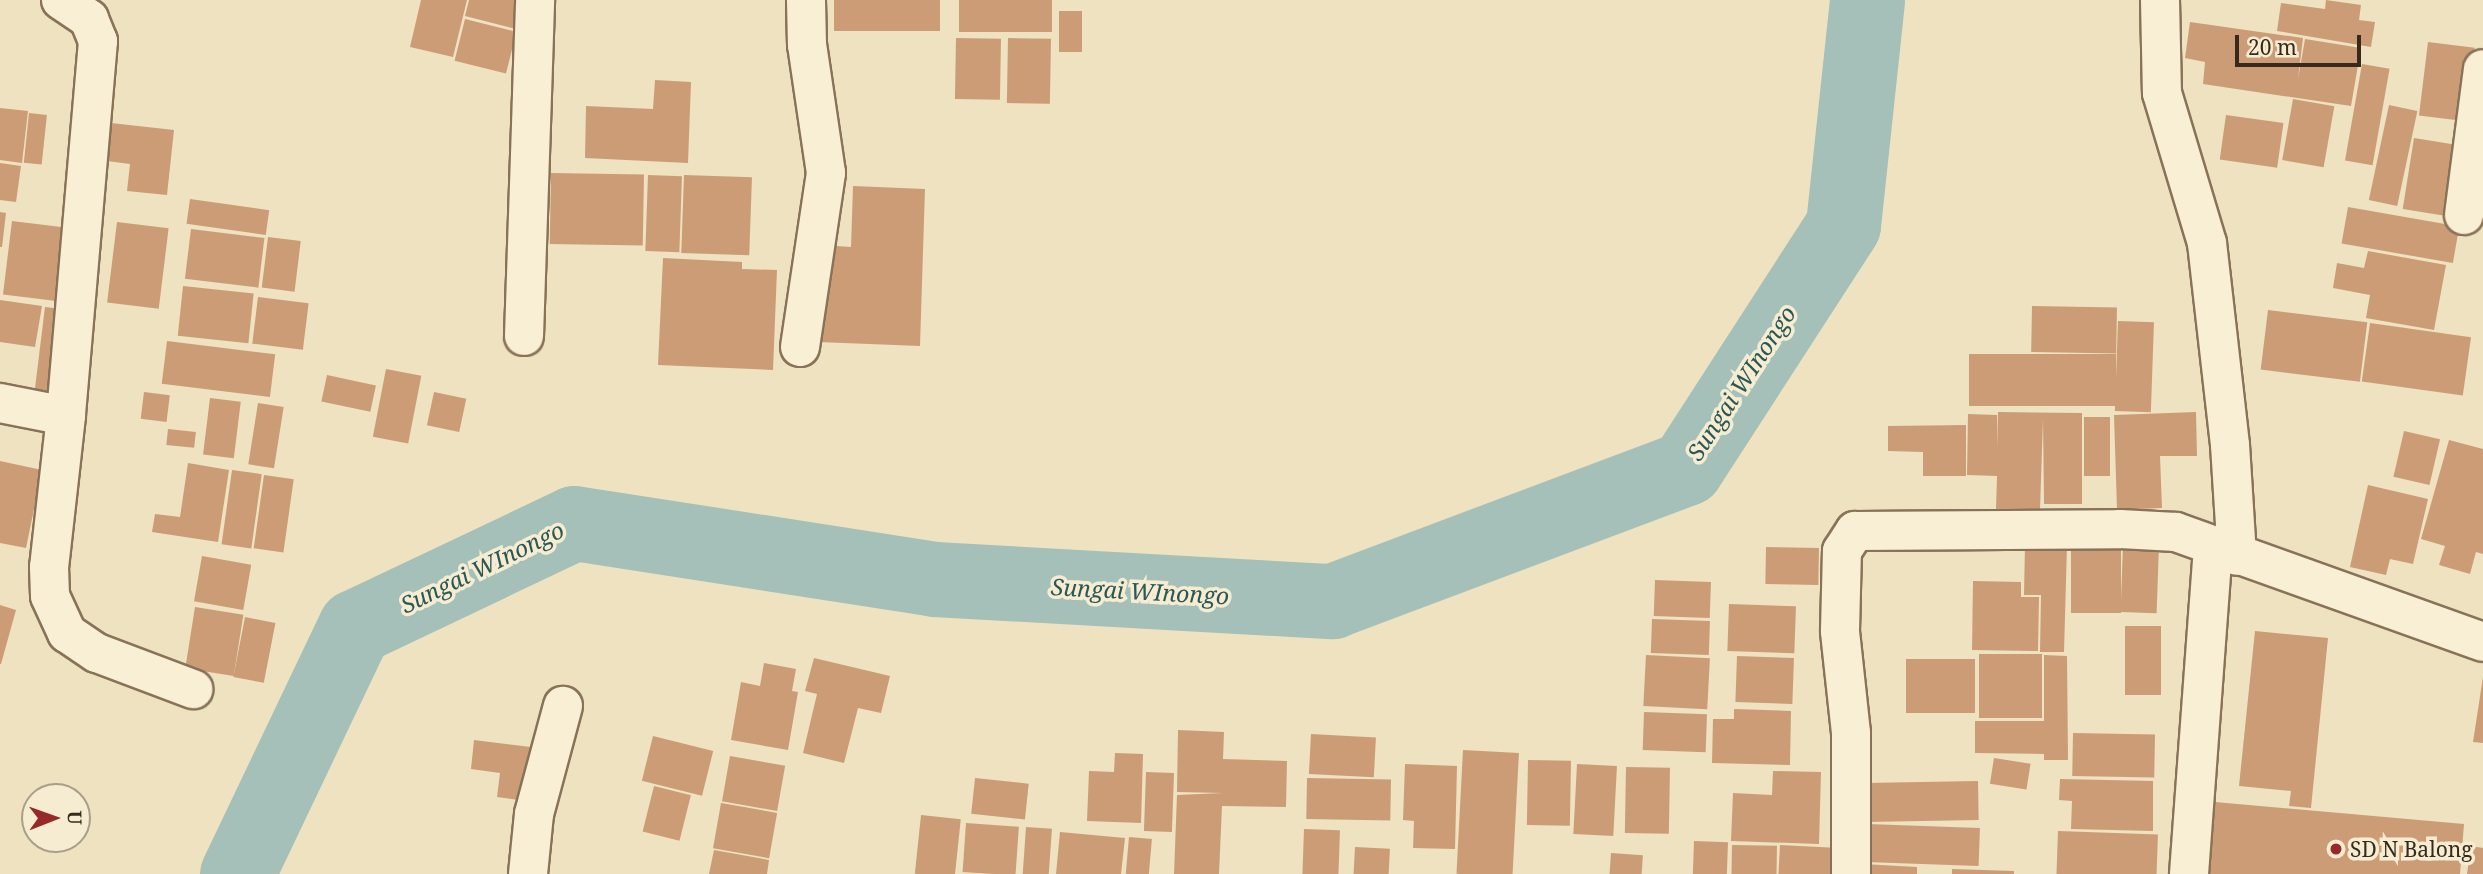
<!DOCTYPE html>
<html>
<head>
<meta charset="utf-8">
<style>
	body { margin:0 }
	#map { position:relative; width:2483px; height:874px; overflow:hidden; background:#eee2c1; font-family:"Noto Serif",serif }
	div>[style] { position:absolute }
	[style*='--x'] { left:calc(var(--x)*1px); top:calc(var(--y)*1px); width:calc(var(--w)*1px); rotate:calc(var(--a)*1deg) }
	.river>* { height:75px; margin:-37.5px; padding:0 37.5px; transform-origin:37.5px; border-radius:37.5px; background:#a4c0b9 }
	.building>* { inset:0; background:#cc9c77; transform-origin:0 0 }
	.roads { filter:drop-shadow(2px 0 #887359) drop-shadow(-2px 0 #887359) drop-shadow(0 2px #887359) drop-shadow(0 -2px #887359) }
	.street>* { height:38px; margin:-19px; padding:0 19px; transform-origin:19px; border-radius:19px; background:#f9efd4 }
	.dots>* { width:19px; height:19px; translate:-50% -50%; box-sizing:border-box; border:4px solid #f5ecd1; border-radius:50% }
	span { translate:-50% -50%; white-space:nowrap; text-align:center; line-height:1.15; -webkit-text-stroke:7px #f5ecd1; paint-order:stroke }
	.poi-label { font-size:21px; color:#372a1d }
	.left { translate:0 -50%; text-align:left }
	.water-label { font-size:23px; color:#2c5755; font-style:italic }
	.north { position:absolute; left:21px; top:783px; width:70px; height:70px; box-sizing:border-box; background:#f5ecd1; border:2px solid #a99e89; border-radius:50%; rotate:89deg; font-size:19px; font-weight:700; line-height:28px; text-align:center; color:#372a1d }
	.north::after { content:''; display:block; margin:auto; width:24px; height:32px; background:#972a28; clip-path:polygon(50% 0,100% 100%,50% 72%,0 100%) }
	.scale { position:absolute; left:2235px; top:35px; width:126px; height:32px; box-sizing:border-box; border:4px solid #372a1d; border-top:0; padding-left:9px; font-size:21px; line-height:24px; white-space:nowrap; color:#372a1d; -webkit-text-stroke:5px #f5ecd1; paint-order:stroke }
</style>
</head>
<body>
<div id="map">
	<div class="river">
		<div style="--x:237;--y:874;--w:274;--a:-64.5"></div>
		<div style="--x:355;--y:627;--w:242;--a:-25.4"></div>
		<div style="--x:574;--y:523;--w:364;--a:8.8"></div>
		<div style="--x:934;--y:579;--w:399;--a:3.2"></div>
		<div style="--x:1332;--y:601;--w:378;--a:-20.6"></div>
		<div style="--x:1686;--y:468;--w:289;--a:-57.1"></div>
		<div style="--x:1843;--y:225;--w:226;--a:-83.9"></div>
	</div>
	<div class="building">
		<div style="clip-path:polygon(421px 0,467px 0,453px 57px,410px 47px)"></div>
		<div style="clip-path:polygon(469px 0,523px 0,516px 29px,465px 16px)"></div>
		<div style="left:834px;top:0;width:106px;height:31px"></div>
		<div style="left:959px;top:0;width:93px;height:32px"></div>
		<div style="clip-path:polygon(2326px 0,2361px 5px,2359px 20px,2375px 22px,2371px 47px,2277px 31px,2281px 3px,2325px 9px)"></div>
		<div style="left:1059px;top:11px;width:23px;height:41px"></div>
		<div style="left:465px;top:19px;width:53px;height:43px;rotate:14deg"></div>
		<div style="clip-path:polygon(2190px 22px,2303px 38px,2298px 79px,2305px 39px,2361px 48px,2351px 106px,2203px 84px,2205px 62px,2185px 58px)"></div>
		<div style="left:956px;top:38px;width:45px;height:61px;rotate:1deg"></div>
		<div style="left:1008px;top:38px;width:43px;height:65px;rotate:1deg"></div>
		<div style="left:2428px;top:42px;width:47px;height:74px;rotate:7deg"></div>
		<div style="left:2362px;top:64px;width:28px;height:98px;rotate:10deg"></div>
		<div style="clip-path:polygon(655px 80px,691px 82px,688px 163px,585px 158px,586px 106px,653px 109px)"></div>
		<div style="left:2293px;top:99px;width:42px;height:62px;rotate:10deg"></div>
		<div style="left:2389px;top:105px;width:29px;height:97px;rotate:12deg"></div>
		<div style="clip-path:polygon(0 108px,28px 111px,22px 163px,0 160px)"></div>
		<div style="left:29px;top:113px;width:18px;height:50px;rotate:6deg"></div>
		<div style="left:2226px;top:115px;width:58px;height:45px;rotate:8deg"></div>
		<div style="clip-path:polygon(111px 123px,174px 130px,167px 195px,127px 191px,130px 164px,107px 161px)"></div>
		<div style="left:2414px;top:138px;width:52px;height:72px;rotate:9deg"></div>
		<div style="clip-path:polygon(0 163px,21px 166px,16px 202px,0 200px)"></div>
		<div style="left:551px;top:173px;width:93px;height:71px;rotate:1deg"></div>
		<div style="left:648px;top:175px;width:34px;height:76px;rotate:2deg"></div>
		<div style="left:684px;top:175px;width:68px;height:78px;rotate:2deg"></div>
		<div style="clip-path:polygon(853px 186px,925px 189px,920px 346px,818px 342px,821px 245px,851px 247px)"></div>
		<div style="left:190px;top:199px;width:80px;height:25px;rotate:8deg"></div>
		<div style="left:2348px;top:207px;width:113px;height:37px;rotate:10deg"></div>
		<div style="clip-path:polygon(0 212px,6px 213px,2px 247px,0 247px)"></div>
		<div style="left:12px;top:221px;width:60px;height:74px;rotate:7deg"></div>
		<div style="left:117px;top:222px;width:52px;height:81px;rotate:7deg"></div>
		<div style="left:191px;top:229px;width:74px;height:50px;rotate:7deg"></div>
		<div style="left:268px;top:237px;width:33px;height:51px;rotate:7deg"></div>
		<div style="clip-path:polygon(2368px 251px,2446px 265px,2434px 330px,2366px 318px,2370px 295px,2333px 288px,2337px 263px,2364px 268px)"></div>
		<div style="clip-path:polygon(663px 258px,742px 262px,742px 269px,777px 270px,773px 370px,658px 365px)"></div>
		<div style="left:183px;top:286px;width:71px;height:50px;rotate:6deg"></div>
		<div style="left:258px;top:297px;width:51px;height:47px;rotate:7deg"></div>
		<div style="clip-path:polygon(0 300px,42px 306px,35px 347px,0 342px)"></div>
		<div style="left:2032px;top:306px;width:85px;height:46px;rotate:1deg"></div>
		<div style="left:45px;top:307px;width:26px;height:86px;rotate:7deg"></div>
		<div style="left:2268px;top:310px;width:100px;height:60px;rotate:7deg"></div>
		<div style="left:2118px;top:321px;width:36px;height:90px;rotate:2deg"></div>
		<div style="left:2370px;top:323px;width:102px;height:59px;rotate:8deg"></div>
		<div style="left:167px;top:341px;width:109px;height:43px;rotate:7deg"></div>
		<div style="left:1969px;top:354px;width:147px;height:52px"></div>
		<div style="left:386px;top:369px;width:36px;height:69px;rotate:11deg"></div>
		<div style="left:327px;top:375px;width:50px;height:27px;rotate:12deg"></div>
		<div style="left:144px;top:392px;width:26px;height:27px;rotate:7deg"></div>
		<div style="left:434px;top:392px;width:33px;height:34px;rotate:12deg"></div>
		<div style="left:210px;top:398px;width:31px;height:57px;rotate:7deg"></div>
		<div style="left:258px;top:403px;width:26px;height:62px;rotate:9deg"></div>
		<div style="clip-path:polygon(1998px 412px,2082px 413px,2082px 504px,2044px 504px,2043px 419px,2040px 510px,1996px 509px,1997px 476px,1967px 475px,1968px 414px,1997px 415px,1997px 448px)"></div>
		<div style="clip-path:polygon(2196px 412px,2197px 456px,2160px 456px,2162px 508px,2117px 510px,2114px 415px)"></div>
		<div style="left:2084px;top:417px;width:26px;height:59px"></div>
		<div style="clip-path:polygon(1966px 425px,1966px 476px,1923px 476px,1923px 452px,1888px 451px,1888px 426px)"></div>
		<div style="left:168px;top:429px;width:28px;height:16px;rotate:6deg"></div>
		<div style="left:2404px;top:431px;width:37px;height:47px;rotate:13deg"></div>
		<div style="clip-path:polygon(2449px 440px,2483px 449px,2483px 554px,2476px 552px,2470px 574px,2439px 565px,2445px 546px,2421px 539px)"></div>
		<div style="clip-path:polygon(0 461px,42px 470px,26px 548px,0 543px)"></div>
		<div style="clip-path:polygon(188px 463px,229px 470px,218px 542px,152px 532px,155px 514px,180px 517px)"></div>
		<div style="left:232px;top:470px;width:30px;height:75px;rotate:8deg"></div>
		<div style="left:264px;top:475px;width:30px;height:74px;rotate:8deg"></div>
		<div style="clip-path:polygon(2368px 485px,2428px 499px,2413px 564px,2390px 559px,2386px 575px,2350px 567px)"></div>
		<div style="left:2071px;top:542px;width:50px;height:71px"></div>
		<div style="clip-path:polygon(2025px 544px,2067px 545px,2064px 652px,2040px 652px,2041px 595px,2024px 595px)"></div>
		<div style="left:2123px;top:544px;width:36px;height:68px;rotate:2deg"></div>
		<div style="left:1766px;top:547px;width:53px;height:37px;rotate:1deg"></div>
		<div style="left:202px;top:556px;width:50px;height:46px;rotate:10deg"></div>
		<div style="left:1655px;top:580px;width:56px;height:36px;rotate:2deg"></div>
		<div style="clip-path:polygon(1973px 581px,2021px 582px,2021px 597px,2039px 597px,2038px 651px,1972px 650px)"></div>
		<div style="left:1729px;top:604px;width:67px;height:47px;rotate:2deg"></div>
		<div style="clip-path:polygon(0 605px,16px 610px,1px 664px,0 664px)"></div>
		<div style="left:195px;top:607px;width:49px;height:62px;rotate:9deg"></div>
		<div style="left:245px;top:617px;width:31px;height:61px;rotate:11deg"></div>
		<div style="left:1652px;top:619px;width:58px;height:34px;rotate:2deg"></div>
		<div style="left:2125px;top:626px;width:36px;height:69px"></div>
		<div style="clip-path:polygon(2255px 631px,2328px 638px,2311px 808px,2289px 806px,2291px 791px,2239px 786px)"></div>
		<div style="left:1979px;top:654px;width:63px;height:64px"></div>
		<div style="left:1646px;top:655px;width:64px;height:51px;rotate:3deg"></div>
		<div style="clip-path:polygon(2044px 655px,2067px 656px,2068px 760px,2044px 760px,2044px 754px,1975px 753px,1975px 721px,2044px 721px)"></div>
		<div style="left:1737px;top:656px;width:57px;height:46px;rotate:2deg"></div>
		<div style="clip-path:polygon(814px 658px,890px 676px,881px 713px,858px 708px,844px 763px,803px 753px,817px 694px,805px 691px)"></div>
		<div style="left:1906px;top:659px;width:69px;height:54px"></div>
		<div style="clip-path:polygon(764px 663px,796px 669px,792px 691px,798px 692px,788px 750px,731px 740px,741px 682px,760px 686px)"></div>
		<div style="clip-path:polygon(2483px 677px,2483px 743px,2473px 742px)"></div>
		<div style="clip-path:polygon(1734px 709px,1791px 711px,1790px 765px,1712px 763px,1713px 719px,1734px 719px)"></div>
		<div style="left:1644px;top:712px;width:63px;height:38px;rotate:2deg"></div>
		<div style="clip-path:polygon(1178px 730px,1224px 732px,1223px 759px,1287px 761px,1286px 807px,1222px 806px,1219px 874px,1174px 874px,1177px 795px,1223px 793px,1177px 792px)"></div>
		<div style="left:2073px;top:733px;width:82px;height:43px;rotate:1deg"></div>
		<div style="left:1311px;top:734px;width:65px;height:40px;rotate:3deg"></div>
		<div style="left:653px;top:736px;width:62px;height:46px;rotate:14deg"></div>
		<div style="clip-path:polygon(474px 740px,531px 747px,525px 801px,497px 797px,500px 773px,471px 769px)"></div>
		<div style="left:1463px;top:750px;width:56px;height:124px;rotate:3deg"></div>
		<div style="clip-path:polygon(1115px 753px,1143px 754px,1141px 823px,1087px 821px,1089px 771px,1114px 772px)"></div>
		<div style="left:730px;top:756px;width:56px;height:46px;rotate:10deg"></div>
		<div style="left:1994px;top:758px;width:37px;height:26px;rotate:9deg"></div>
		<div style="left:1528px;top:760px;width:43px;height:65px;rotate:1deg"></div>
		<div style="clip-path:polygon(1405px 764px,1457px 766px,1455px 849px,1413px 848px,1414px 821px,1403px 820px)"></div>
		<div style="left:1577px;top:764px;width:40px;height:70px;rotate:3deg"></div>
		<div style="left:1626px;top:767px;width:44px;height:66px;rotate:1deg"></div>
		<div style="clip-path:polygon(1773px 771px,1821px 772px,1819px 844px,1731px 841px,1733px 793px,1772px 795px)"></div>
		<div style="left:1146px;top:772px;width:28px;height:59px;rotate:2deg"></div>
		<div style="left:975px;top:778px;width:54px;height:36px;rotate:6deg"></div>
		<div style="left:1307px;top:778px;width:84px;height:41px;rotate:1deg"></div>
		<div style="clip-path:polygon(2060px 779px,2153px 781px,2153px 831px,2071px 829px,2072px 801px,2059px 800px)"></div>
		<div style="left:1978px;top:781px;width:39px;height:113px;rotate:89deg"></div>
		<div style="left:654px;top:786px;width:38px;height:47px;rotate:14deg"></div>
		<div style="clip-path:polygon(2215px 802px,2464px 824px,2460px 874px,2209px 874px)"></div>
		<div style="left:721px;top:803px;width:57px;height:46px;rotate:10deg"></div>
		<div style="left:921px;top:815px;width:40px;height:59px;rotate:6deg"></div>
		<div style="left:966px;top:823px;width:53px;height:49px;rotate:4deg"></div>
		<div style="left:1867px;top:824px;width:113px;height:38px;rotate:2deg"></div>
		<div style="left:1026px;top:827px;width:26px;height:47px;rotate:4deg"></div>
		<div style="left:1304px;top:829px;width:36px;height:45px;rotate:2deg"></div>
		<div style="left:2058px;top:831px;width:100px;height:43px;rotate:2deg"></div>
		<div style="clip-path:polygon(1060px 832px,1125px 838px,1121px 874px,1056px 874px)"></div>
		<div style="left:1129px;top:837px;width:23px;height:37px;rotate:5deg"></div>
		<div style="left:1694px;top:841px;width:34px;height:33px;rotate:2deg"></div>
		<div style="left:1732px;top:845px;width:45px;height:29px;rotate:1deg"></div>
		<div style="left:1780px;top:845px;width:59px;height:29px;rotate:3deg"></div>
		<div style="clip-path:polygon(2471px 846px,2483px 848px,2483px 874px,2467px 874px)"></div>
		<div style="left:1355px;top:847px;width:35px;height:27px;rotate:3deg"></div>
		<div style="clip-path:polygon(714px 850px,769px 860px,767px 874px,709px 874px)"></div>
		<div style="left:1611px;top:853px;width:32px;height:21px;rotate:4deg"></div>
		<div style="clip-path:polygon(1863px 864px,1917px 867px,1917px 874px,1863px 874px)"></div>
		<div style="clip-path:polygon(1952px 869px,2014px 871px,2014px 874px,1952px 874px)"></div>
	</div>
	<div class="roads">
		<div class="street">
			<div style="--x:61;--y:0;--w:34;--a:34"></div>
			<div style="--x:89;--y:19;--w:24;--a:68"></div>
			<div style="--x:98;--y:41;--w:376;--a:94.9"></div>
			<div style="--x:66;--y:416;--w:152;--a:96.4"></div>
			<div style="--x:49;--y:567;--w:29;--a:88"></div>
			<div style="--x:50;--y:596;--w:41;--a:65.3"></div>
			<div style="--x:67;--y:633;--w:36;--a:34"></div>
			<div style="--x:97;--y:653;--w:103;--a:20.6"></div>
			<div style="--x:2160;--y:0;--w:93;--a:88.8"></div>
			<div style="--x:2162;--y:93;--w:157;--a:73.3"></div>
			<div style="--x:2207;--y:243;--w:203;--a:83.5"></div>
			<div style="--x:2230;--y:445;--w:111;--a:86.4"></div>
			<div style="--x:2464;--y:215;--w:147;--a:-82.6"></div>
			<div style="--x:524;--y:336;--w:336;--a:-88.1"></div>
			<div style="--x:800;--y:347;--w:176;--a:-81.5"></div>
			<div style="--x:826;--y:173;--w:129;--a:-98.4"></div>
			<div style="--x:807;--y:45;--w:45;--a:-91.3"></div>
			<div style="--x:0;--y:403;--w:67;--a:11.1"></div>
			<div style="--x:528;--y:874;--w:60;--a:-84.3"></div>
			<div style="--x:534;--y:814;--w:112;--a:-75"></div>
			<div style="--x:1851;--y:874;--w:141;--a:-90"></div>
			<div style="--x:1851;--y:733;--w:103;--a:-96.2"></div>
			<div style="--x:1840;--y:631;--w:80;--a:-88.6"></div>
			<div style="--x:1842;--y:551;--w:24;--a:-57"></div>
			<div style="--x:1855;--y:531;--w:265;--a:-0.4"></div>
			<div style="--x:2120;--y:529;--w:56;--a:3.1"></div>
			<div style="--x:2176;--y:532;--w:326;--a:19.7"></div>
			<div style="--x:2189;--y:874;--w:328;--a:-85.8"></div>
		</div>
	</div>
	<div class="dots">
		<div style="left:2336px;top:849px;background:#972a28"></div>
	</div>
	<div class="poi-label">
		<span class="left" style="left:2350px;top:849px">SD N Balong</span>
	</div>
	<div class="water-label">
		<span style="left:1741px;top:383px;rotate:-57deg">Sungai WInongo</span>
		<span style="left:482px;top:567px;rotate:-26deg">Sungai WInongo</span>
		<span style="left:1140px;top:591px;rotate:3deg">Sungai WInongo</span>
	</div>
	<div class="north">U</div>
	<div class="scale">20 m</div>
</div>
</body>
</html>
